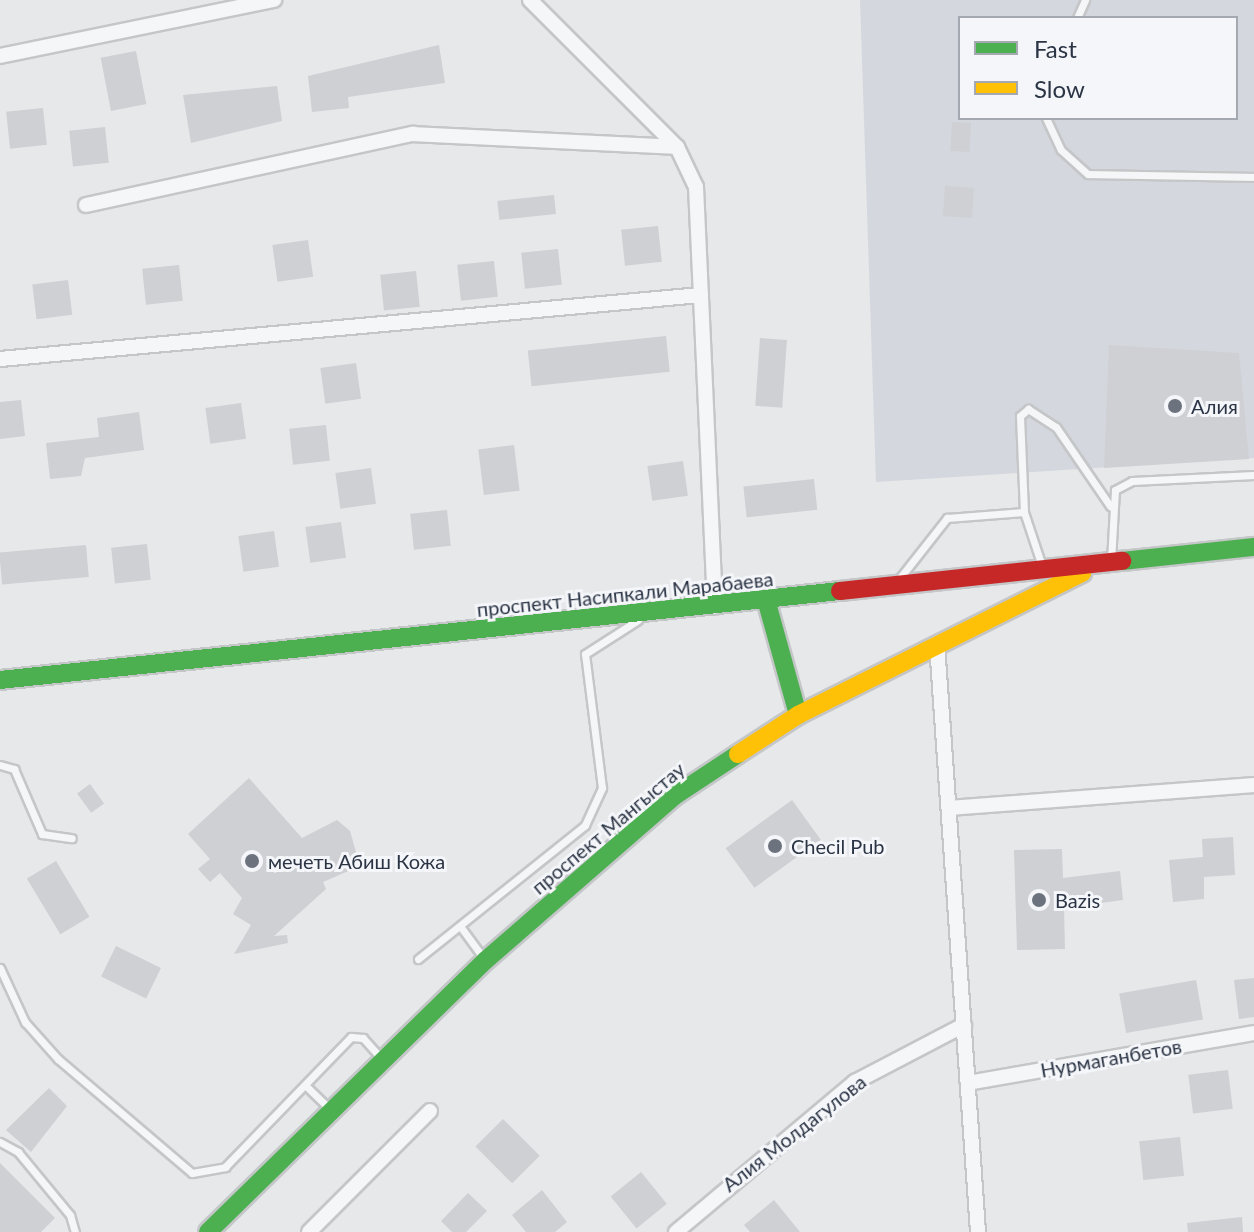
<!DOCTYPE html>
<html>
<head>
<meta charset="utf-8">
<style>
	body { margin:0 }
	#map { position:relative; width:1254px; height:1232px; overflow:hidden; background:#e6e8ea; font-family:Lato,sans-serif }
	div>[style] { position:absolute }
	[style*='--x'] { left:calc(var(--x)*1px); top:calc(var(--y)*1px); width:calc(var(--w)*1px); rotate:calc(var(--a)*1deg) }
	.built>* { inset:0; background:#d4d7dd }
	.building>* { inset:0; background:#ced0d3; transform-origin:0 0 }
	.roads { filter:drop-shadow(2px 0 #c4c6c8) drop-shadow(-2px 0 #c4c6c8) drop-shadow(0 2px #c4c6c8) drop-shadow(0 -2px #c4c6c8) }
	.lane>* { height:7px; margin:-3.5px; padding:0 3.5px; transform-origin:3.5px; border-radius:3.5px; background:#f5f6f7 }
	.street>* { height:14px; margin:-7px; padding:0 7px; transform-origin:7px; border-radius:7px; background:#f5f6f7 }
	.fast>* { height:18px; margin:-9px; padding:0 9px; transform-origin:9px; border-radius:9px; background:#4caf50 }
	.slow>* { height:18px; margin:-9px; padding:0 9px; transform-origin:9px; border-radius:9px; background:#ffc107 }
	.jam>* { height:18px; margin:-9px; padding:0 9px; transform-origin:9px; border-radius:9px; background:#c62828 }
	.dots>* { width:22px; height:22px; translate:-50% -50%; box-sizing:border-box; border:4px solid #f4f6f9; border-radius:50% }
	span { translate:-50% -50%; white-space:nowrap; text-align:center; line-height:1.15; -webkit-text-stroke:6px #f4f6f9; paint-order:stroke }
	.poi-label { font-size:20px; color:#2b3445 }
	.left { translate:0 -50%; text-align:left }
	.street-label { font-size:20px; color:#2b3445 }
	.legend { position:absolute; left:958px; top:16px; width:280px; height:104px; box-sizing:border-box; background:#f4f6f9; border:2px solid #a4a8b1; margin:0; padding:10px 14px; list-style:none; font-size:24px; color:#2b3445 }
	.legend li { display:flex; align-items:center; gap:16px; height:40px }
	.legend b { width:40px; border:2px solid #a4a8b1 }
</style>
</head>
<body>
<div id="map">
	<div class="built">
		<div style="clip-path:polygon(evenodd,860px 0,1254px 0,1254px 458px,876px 482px,860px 0,960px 18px,1236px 18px,1236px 118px,960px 118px,960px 18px)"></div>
	</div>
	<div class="building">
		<div style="clip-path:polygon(439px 45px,445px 83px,348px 97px,349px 108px,312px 112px,308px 76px)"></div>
		<div style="left:136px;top:51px;width:54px;height:36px;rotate:79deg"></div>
		<div style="clip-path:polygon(277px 86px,282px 121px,191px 143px,183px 95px)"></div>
		<div style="left:43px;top:108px;width:37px;height:37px;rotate:84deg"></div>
		<div style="left:952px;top:122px;width:19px;height:29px;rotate:3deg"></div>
		<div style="left:105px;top:127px;width:36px;height:36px;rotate:84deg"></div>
		<div style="left:945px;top:186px;width:29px;height:30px;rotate:4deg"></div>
		<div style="left:554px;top:195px;width:19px;height:57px;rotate:84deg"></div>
		<div style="left:658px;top:226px;width:36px;height:37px;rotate:84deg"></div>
		<div style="left:308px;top:240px;width:37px;height:36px;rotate:82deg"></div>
		<div style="left:558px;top:249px;width:36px;height:37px;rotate:84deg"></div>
		<div style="left:494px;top:261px;width:36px;height:37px;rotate:84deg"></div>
		<div style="left:179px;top:265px;width:36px;height:37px;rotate:84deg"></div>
		<div style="left:416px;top:271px;width:36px;height:36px;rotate:84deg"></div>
		<div style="left:68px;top:280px;width:35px;height:36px;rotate:83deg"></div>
		<div style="left:666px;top:336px;width:36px;height:139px;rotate:84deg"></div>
		<div style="left:760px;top:338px;width:27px;height:68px;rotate:4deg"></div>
		<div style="clip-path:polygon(1109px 345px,1239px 353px,1249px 459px,1104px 468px)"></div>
		<div style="left:356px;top:363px;width:36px;height:36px;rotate:82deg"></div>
		<div style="clip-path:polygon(21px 400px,25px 436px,0 439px,0 402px)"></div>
		<div style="left:241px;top:403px;width:36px;height:36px;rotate:82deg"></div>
		<div style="clip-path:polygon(139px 412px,144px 450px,85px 458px,81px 476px,50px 479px,46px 443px,99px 437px,97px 418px)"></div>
		<div style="left:326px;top:425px;width:36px;height:37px;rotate:84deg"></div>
		<div style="left:514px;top:445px;width:46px;height:36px;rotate:83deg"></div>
		<div style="left:683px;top:461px;width:35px;height:36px;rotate:82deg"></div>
		<div style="left:371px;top:468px;width:36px;height:36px;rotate:82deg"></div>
		<div style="left:814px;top:479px;width:31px;height:71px;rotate:84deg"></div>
		<div style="left:447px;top:510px;width:36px;height:37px;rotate:84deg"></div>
		<div style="left:341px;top:522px;width:36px;height:36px;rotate:82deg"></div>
		<div style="left:274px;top:531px;width:36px;height:36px;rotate:82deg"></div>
		<div style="left:147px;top:544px;width:36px;height:36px;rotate:84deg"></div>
		<div style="left:86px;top:545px;width:32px;height:87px;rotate:85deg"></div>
		<div style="clip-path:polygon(249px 778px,302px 838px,337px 820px,350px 831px,360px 866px,323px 882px,326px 889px,274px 936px,287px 935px,288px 943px,234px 954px,251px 925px,233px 914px,242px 898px,220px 873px,210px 882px,198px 869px,210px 859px,188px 834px)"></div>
		<div style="left:90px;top:784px;width:24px;height:16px;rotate:54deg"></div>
		<div style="left:792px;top:800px;width:49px;height:82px;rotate:54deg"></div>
		<div style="clip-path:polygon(1233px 837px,1235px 875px,1204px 877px,1204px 899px,1173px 902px,1169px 860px,1203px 857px,1202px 839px)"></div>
		<div style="clip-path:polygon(1062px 849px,1063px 878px,1120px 871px,1123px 900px,1064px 908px,1065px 949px,1017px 950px,1014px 850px)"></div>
		<div style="left:56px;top:861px;width:65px;height:34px;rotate:59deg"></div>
		<div style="left:116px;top:946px;width:50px;height:34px;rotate:26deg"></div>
		<div style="clip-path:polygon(1254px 978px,1254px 1017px,1239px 1019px,1234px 980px)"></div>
		<div style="left:1196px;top:980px;width:40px;height:78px;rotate:80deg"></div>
		<div style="left:1228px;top:1070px;width:39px;height:40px;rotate:83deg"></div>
		<div style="clip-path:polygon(49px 1088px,67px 1106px,31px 1152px,6px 1130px)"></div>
		<div style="left:503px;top:1119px;width:52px;height:39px;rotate:45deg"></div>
		<div style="left:1180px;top:1137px;width:39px;height:41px;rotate:84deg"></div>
		<div style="clip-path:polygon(0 1163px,55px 1218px,41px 1232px,0 1232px)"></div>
		<div style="left:641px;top:1172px;width:41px;height:39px;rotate:51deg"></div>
		<div style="clip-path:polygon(542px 1190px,567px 1222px,555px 1232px,526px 1232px,512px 1215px)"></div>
		<div style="clip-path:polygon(468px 1193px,487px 1211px,466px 1232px,452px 1232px,441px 1221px)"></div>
		<div style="clip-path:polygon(774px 1200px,800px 1232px,750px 1232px,744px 1225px)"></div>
		<div style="clip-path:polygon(1242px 1217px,1243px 1232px,1188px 1232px,1187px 1223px)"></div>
	</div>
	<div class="roads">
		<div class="lane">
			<div style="--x:1077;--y:18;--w:20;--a:-66"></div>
			<div style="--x:1046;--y:118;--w:35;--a:65"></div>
			<div style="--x:1061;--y:150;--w:36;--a:42"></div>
			<div style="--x:1088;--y:174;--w:166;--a:1"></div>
			<div style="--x:1024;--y:512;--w:96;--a:-92.4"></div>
			<div style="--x:1020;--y:416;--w:11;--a:-41"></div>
			<div style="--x:1028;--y:409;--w:33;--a:33"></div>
			<div style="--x:1056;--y:427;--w:96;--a:55.6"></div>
			<div style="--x:1111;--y:561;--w:71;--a:-86.8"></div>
			<div style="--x:1115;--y:490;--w:19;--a:-28"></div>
			<div style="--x:1132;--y:481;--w:122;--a:-2.8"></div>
			<div style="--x:899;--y:579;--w:78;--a:-51.8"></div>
			<div style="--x:947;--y:518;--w:77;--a:-4.5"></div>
			<div style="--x:1024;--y:512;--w:57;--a:71.6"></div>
			<div style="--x:0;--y:765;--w:15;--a:16"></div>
			<div style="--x:14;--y:769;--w:71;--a:66.7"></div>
			<div style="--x:42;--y:834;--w:30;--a:8"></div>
			<div style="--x:460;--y:926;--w:42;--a:53.7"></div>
			<div style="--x:418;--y:959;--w:214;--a:-38.7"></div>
			<div style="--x:585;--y:825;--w:41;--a:-65.3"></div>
			<div style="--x:602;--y:788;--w:135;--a:-97.2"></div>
			<div style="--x:585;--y:654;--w:63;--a:-32.7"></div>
			<div style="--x:0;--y:968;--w:60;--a:65.2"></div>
			<div style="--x:25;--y:1022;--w:50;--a:48.3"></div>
			<div style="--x:58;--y:1059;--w:176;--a:40.4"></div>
			<div style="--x:192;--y:1173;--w:34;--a:-10"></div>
			<div style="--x:225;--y:1167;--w:181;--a:-45.9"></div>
			<div style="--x:351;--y:1037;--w:12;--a:5"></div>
			<div style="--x:363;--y:1038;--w:28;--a:48"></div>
			<div style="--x:305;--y:1085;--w:33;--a:44"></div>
			<div style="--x:0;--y:1142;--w:21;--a:29"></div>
			<div style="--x:18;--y:1152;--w:82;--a:50.5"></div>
			<div style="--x:70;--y:1215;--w:18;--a:74"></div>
		</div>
		<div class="street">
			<div style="--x:530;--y:0;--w:208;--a:45"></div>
			<div style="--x:677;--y:147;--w:44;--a:64.6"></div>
			<div style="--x:696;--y:187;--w:420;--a:87.4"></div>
			<div style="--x:0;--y:56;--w:280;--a:-11.6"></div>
			<div style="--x:86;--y:205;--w:335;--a:-12.3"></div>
			<div style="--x:413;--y:134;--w:264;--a:2.8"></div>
			<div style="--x:0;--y:359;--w:704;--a:-5.22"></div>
			<div style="--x:937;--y:644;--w:589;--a:86.01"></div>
			<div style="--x:949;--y:808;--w:306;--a:-4.3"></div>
			<div style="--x:968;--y:1083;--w:290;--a:-9.9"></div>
			<div style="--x:309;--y:1232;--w:171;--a:-45"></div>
			<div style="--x:676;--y:1232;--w:234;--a:-40"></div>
			<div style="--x:855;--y:1082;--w:123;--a:-27.6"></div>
		</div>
		<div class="fast">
			<div style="--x:1122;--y:561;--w:133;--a:-6.1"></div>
			<div style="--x:767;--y:603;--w:116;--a:74.5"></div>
			<div style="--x:0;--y:680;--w:845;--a:-6.05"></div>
			<div style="--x:208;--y:1232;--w:389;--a:-44.4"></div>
			<div style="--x:486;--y:960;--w:252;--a:-41"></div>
			<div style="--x:676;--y:795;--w:74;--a:-33.5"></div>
		</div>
		<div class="slow">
			<div style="--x:738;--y:754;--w:72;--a:-33"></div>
			<div style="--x:798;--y:715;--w:318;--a:-26.6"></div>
		</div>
		<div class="jam">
			<div style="--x:840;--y:591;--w:284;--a:-6.1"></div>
		</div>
	</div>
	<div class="dots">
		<div style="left:1175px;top:406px;background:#6c737f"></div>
		<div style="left:775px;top:846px;background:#6c737f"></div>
		<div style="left:252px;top:861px;background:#6c737f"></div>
		<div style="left:1039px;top:900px;background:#6c737f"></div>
	</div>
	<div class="poi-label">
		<span class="left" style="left:1191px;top:406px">Алия</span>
		<span class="left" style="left:791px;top:846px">Checil Pub</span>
		<span class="left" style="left:268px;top:861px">мечеть Абиш Кожа</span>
		<span class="left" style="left:1055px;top:900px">Bazis</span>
	</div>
	<div class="street-label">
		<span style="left:625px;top:594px;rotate:-6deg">проспект Насипкали Марабаева</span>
		<span style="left:608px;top:828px;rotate:-40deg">проспект Мангыстау</span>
		<span style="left:1111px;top:1058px;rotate:-10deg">Нурмаганбетов</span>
		<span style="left:794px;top:1133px;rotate:-38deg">Алия Молдагулова</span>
	</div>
	<ul class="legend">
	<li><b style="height:10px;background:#4caf50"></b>Fast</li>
	<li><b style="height:10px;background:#ffc107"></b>Slow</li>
	</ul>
</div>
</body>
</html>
